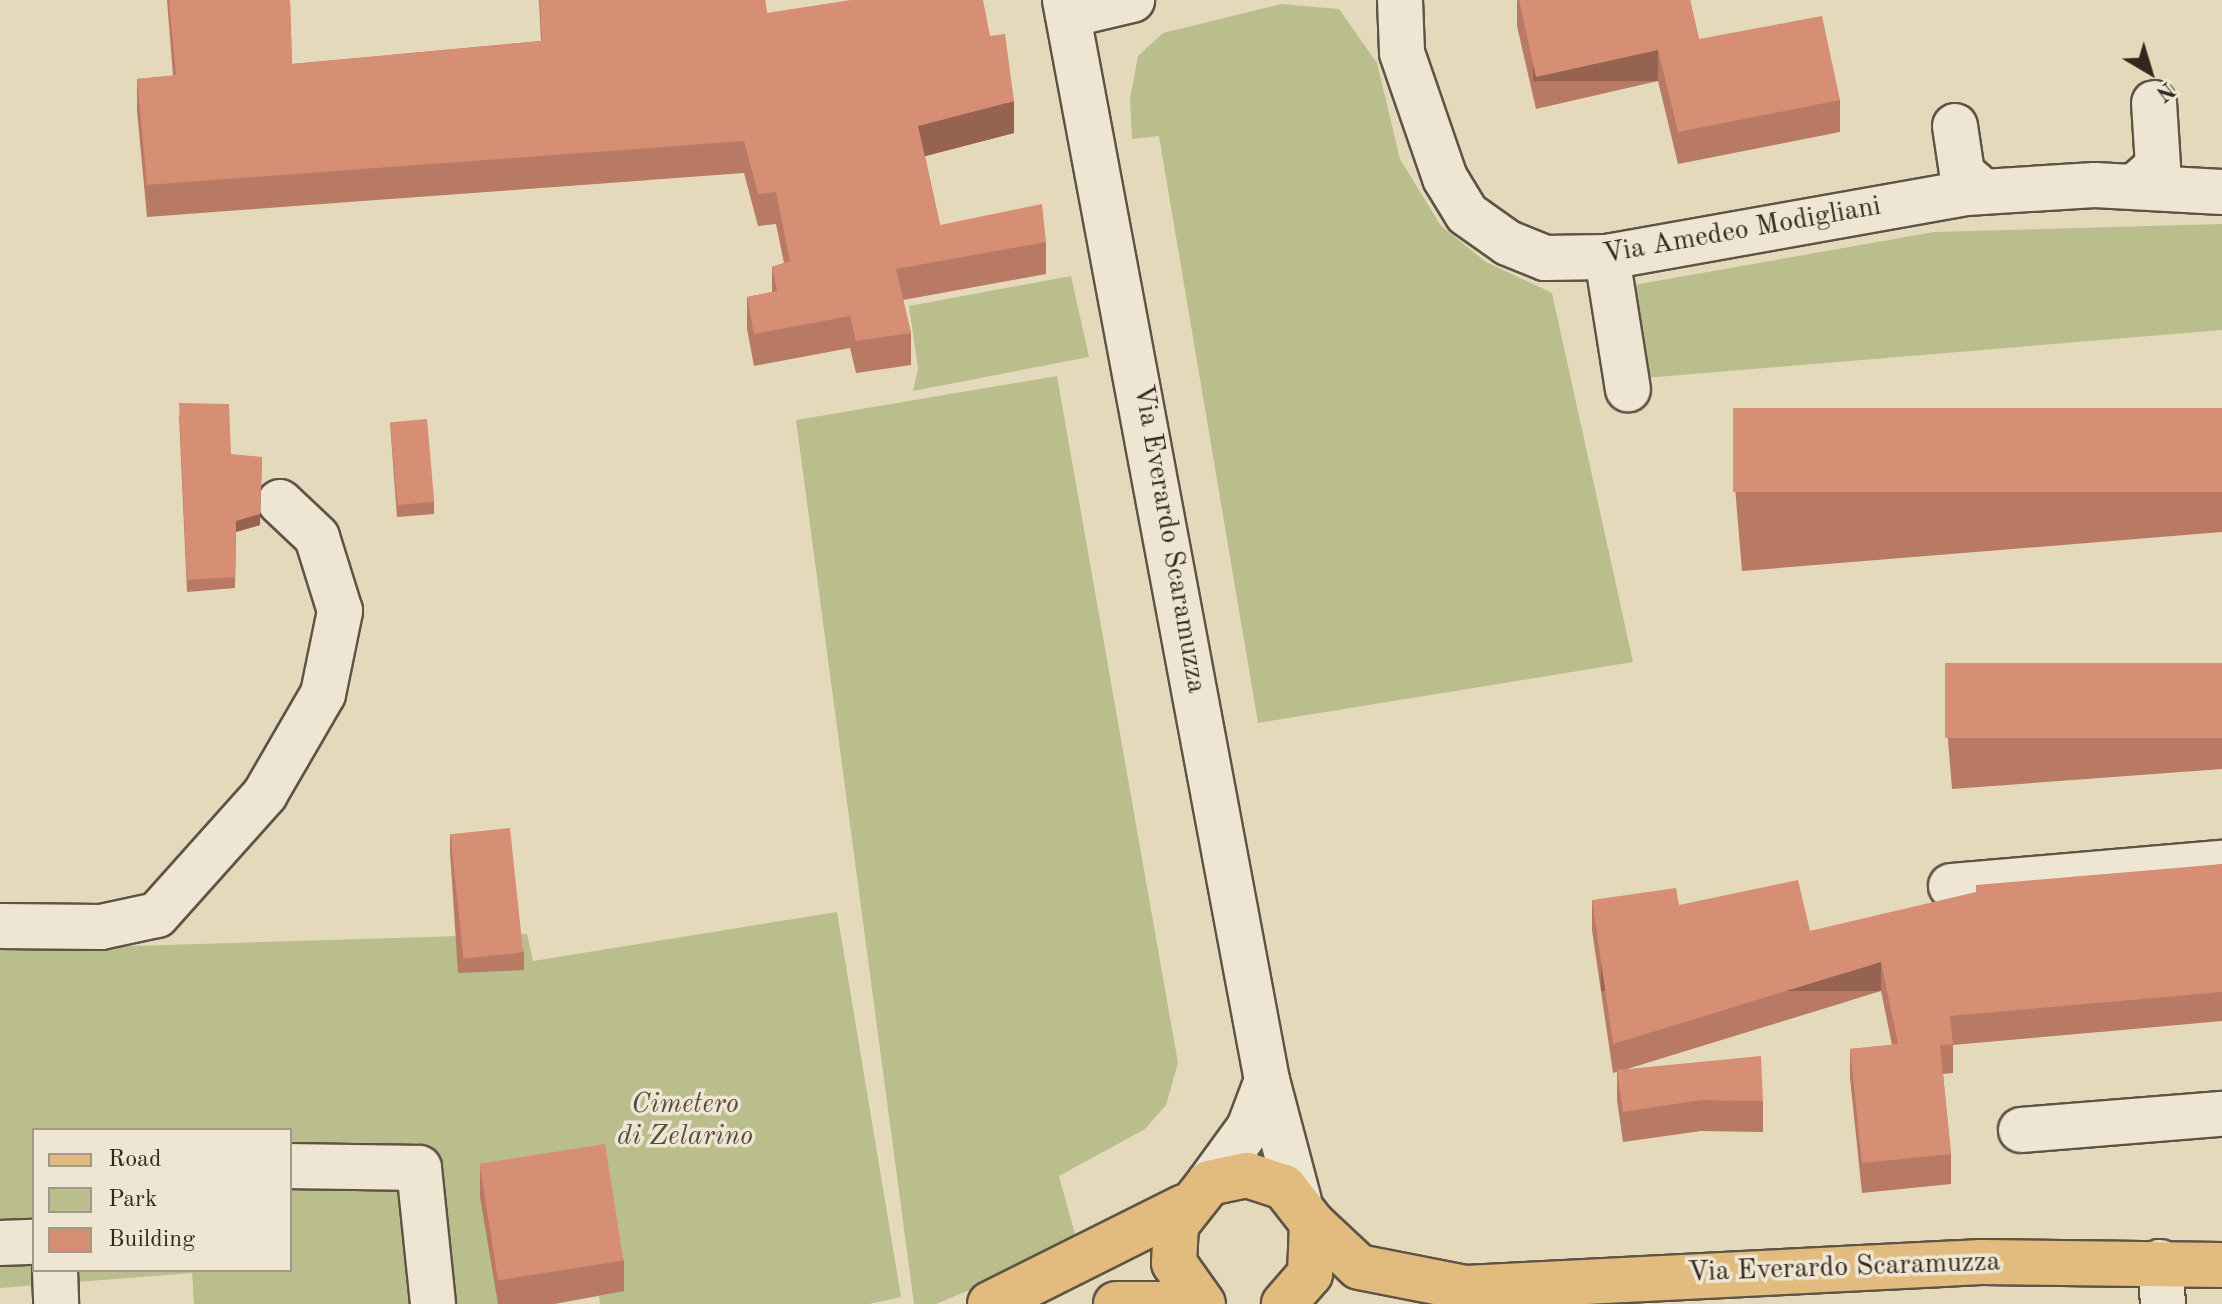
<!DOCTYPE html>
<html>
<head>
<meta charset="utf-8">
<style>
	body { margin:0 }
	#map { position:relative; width:2222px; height:1304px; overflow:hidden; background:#e5d9bc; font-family:"Old Standard TT",serif }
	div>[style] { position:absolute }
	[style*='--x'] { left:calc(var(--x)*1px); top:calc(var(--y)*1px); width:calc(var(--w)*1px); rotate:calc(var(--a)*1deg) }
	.green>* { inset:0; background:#babe8d }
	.roads { filter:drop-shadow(2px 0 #5f5346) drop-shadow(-2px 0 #5f5346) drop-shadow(0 2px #5f5346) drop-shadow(0 -2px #5f5346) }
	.minor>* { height:44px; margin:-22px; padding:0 22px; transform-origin:22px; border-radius:22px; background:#eee6d3 }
	.major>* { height:44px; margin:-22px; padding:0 22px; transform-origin:22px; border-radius:22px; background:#e2bc7e }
	.wall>* { inset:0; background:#b87a64 }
	.shaded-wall>* { inset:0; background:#966351; transform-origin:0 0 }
	.building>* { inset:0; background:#d68e74; transform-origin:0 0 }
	span { translate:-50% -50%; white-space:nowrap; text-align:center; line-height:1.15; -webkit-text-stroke:7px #eee6d3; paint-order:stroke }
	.street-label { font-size:28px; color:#32261e }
	.park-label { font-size:28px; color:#544c3a; font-style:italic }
	.legend { position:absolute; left:32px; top:1128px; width:260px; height:144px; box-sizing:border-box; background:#eee6d3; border:2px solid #a3998b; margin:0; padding:10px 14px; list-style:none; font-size:24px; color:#32261e }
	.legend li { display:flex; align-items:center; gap:16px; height:40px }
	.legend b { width:40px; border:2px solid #a3998b }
	.north { position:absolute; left:2110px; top:32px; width:80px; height:80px; -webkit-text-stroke:6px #eee6d3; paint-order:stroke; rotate:142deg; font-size:22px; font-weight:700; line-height:32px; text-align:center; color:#32261e }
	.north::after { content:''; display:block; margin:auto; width:28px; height:36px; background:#32261e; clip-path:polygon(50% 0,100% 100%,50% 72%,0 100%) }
</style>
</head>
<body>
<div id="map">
	<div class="green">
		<div style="clip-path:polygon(1281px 4px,1339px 9px,1377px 63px,1400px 159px,1441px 226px,1486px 262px,1552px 293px,1633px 662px,1258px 723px,1159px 136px,1132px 139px,1130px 99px,1138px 56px,1163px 33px)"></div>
		<div style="clip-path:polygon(2222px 224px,2222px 330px,1645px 378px,1628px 286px,1934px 232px)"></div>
		<div style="clip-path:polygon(1071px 276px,1089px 357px,913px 391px,918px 369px,909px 306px)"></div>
		<div style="clip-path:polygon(1057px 376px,1178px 1063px,1166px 1105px,1145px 1129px,1059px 1176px,1078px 1245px,936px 1304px,914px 1304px,796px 420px)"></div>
		<div style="clip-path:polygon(evenodd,837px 912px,901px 1297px,869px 1304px,600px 1304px,599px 1296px,554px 1304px,194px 1304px,192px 1273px,0 1288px,0 950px,527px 934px,533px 961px,837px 912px,34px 1130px,290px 1130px,290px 1270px,34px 1270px,34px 1130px)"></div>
	</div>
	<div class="roads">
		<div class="minor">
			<div style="--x:1065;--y:0;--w:1099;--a:79.41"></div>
			<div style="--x:1267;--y:1080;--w:125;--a:75.2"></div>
			<div style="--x:1400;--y:0;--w:53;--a:87.8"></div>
			<div style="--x:1402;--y:53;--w:132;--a:71"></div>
			<div style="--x:1445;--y:178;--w:42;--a:58.6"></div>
			<div style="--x:1467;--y:214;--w:50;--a:35.3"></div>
			<div style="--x:1508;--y:243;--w:40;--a:22"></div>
			<div style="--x:1545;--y:258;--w:62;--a:-0.9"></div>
			<div style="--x:1607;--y:257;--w:366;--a:-10.1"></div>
			<div style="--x:1967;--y:193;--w:128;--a:-3.6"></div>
			<div style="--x:2095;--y:185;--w:127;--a:3.2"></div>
			<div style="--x:1068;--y:15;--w:66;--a:-13.2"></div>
			<div style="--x:1955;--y:126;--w:48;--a:81.5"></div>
			<div style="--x:1962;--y:173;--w:28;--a:41"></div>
			<div style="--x:2135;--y:186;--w:30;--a:-41"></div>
			<div style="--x:2158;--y:166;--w:63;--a:-93.6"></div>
			<div style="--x:1607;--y:257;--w:134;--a:81"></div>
			<div style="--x:1951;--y:886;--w:272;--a:-4.9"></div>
			<div style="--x:0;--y:926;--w:101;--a:0.6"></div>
			<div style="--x:101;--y:927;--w:57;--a:-12.1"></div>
			<div style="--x:157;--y:915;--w:162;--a:-48.2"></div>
			<div style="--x:265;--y:794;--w:116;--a:-59.9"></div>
			<div style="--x:323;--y:694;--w:85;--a:-78.4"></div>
			<div style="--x:340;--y:611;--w:77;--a:-107.3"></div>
			<div style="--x:317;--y:537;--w:51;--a:-136.6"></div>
			<div style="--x:2021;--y:1130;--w:202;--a:-4.6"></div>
			<div style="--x:290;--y:1166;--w:129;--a:0.9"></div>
			<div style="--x:419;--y:1168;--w:137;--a:84.1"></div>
			<div style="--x:1209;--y:1183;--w:68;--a:-54"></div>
			<div style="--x:1249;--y:1128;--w:51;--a:-69.4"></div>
			<div style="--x:0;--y:1243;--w:34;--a:-2"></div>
			<div style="--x:2160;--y:1262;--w:42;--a:85.9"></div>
			<div style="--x:55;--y:1270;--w:34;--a:88"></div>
		</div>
		<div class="major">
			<div style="--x:1312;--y:1223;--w:64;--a:43.1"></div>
			<div style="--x:1359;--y:1267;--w:109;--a:11.1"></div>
			<div style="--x:1466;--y:1288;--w:516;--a:-2.89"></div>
			<div style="--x:1981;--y:1262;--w:241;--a:0.7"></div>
			<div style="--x:990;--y:1304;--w:217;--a:-26.6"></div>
			<div style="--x:1116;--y:1304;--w:59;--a:0"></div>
			<div style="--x:1203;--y:1304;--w:50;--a:-125.3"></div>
			<div style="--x:1174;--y:1263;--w:38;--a:-87"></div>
			<div style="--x:1176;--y:1225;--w:53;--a:-51.8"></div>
			<div style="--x:1209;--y:1183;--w:39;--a:-12"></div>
			<div style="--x:1247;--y:1175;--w:39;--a:18"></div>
			<div style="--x:1284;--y:1187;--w:46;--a:52.1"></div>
			<div style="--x:1312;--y:1223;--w:51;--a:92.2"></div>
			<div style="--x:1310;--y:1274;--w:40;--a:131"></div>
		</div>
	</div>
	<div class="wall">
		<div style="clip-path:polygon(167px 0,290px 0,292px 64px,541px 41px,539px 0,765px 0,767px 13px,990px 36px,1014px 133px,925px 156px,940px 225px,1046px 242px,1046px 274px,903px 300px,911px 333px,911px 365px,856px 373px,850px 348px,754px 366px,747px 329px,747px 297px,772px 292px,772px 267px,784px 263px,776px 224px,758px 226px,744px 173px,147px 217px,137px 111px,137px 79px,173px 76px)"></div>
		<div style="clip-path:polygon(1517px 0,1690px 0,1699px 39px,1840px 100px,1840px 132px,1678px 164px,1658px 81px,1536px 109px,1517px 26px)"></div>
		<div style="clip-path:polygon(2222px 408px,2222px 532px,1742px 571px,1735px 487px,1735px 447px)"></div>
		<div style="clip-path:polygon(179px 415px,231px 454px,260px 525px,236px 532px,235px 588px,187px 592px)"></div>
		<div style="clip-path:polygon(390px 423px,434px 502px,434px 514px,397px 517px)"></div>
		<div style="clip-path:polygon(2222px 663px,2222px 769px,1952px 789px,1946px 716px,1946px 684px)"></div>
		<div style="clip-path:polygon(450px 834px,524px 952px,524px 970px,458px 973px,450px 852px)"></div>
		<div style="clip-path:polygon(2222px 864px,2222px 1021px,1953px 1045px,1953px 1073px,1943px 1074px,1951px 1154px,1951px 1184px,1862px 1193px,1850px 1078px,1850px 1049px,1892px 1045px,1881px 991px,1627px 1069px,1763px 1101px,1763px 1132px,1701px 1131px,1623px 1142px,1617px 1100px,1617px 1072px,1613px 1073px,1592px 930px,1592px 900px,1679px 905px,1810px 931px)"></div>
		<div style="clip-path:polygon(480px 1165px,624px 1260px,624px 1291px,554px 1304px,498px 1304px,480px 1197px)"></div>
	</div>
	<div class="shaded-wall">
		<div style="left:1658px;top:50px;width:31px;height:125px;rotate:90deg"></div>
		<div style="clip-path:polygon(1014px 101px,1014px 133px,918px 158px,918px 126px)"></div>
		<div style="clip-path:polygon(262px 457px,260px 525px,236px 532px,235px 588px,236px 521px)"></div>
		<div style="left:1881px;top:962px;width:29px;height:280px;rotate:90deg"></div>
	</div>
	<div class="building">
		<div style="clip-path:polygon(169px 0,290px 0,292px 64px,542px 41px,540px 0,765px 0,767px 13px,851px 0,983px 0,990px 36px,1005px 34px,1014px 101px,918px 126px,940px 225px,1042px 204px,1046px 242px,896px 269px,911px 333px,856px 341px,850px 316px,754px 334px,747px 297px,777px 291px,772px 267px,790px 261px,776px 192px,758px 194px,744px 141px,147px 185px,137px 79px,176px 75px)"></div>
		<div style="clip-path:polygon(1519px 0,1690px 0,1699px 39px,1822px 16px,1840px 100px,1678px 132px,1658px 50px,1536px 77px)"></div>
		<div style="clip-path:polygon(179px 403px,229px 404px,231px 454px,262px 457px,260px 514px,236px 521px,235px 577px,187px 580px)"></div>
		<div style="left:2222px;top:408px;width:84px;height:489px;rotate:90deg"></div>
		<div style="left:427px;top:419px;width:83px;height:37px;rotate:85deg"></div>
		<div style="left:2222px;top:663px;width:75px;height:277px;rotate:90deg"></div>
		<div style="left:510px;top:828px;width:125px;height:60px;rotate:84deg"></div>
		<div style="clip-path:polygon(2222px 864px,2222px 992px,1950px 1016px,1953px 1044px,1940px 1045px,1951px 1154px,1862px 1163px,1850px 1049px,1898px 1044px,1881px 962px,1613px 1044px,1592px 900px,1676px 888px,1679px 905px,1798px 880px,1810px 931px,1976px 892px,1976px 885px)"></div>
		<div style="clip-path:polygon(1761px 1056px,1763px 1101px,1701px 1100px,1623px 1112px,1617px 1070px)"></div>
		<div style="left:605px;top:1144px;width:118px;height:127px;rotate:81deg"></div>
	</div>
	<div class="street-label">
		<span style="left:1742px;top:231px;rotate:-10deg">Via Amedeo Modigliani</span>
		<span style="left:1169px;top:539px;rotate:80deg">Via Everardo Scaramuzza</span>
		<span style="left:1844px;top:1268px;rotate:-2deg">Via Everardo Scaramuzza</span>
	</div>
	<div class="park-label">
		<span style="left:685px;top:1121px">Cimetero<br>di Zelarino</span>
	</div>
	<ul class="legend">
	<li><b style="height:10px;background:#e2bc7e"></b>Road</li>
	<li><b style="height:22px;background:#babe8d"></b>Park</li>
	<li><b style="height:22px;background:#d68e74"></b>Building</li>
	</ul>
	<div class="north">N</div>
</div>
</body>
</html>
